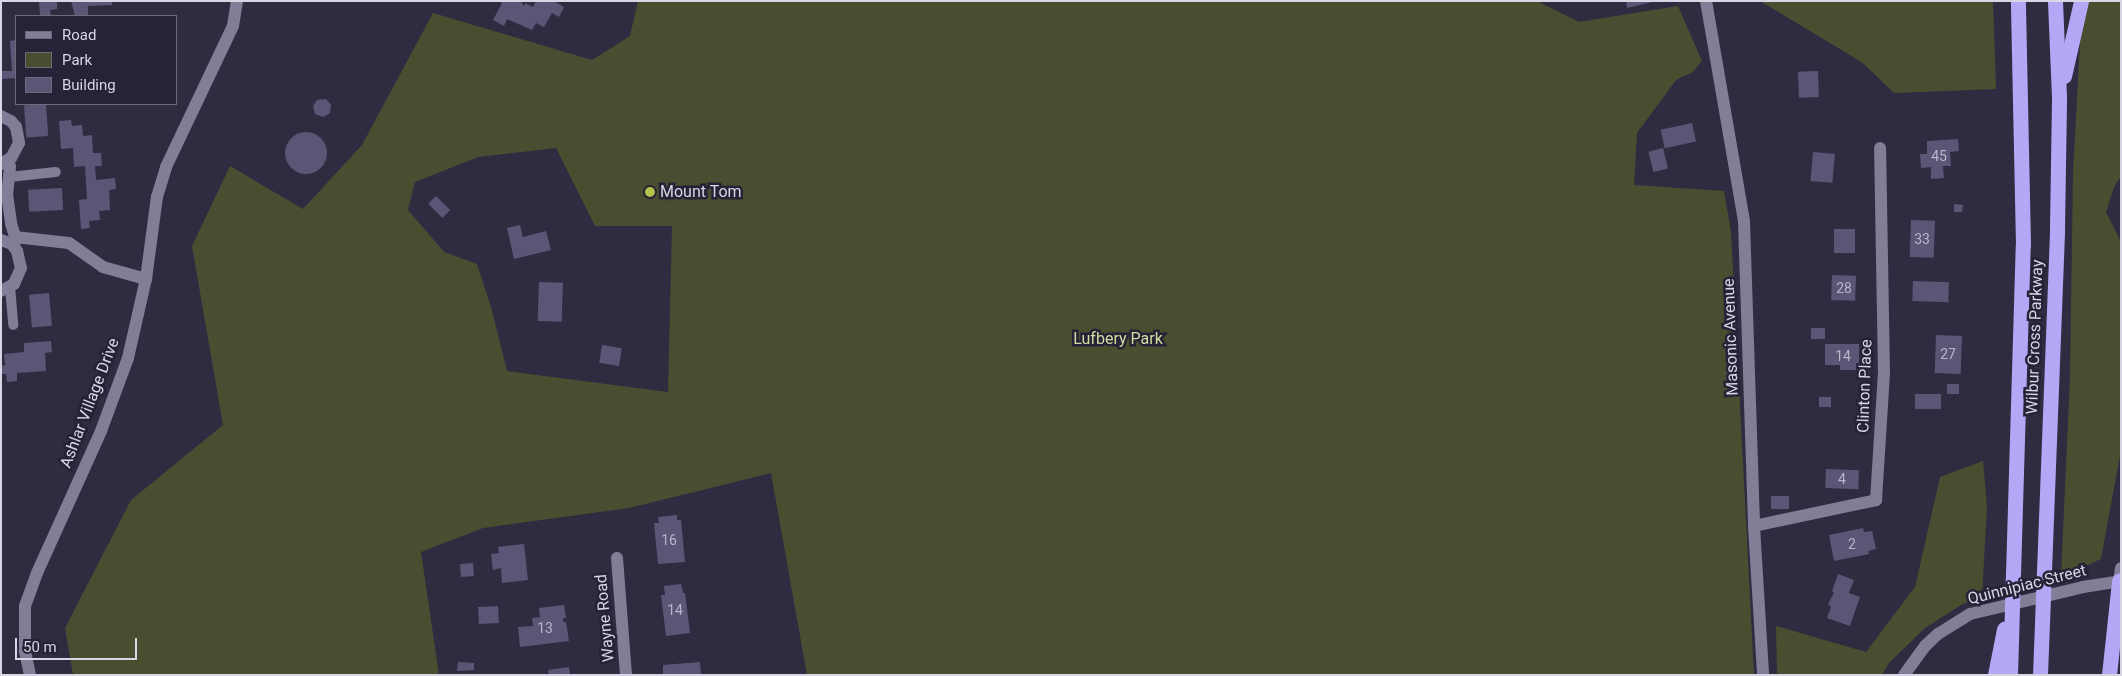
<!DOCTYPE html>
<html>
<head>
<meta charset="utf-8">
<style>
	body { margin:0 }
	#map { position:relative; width:2122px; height:676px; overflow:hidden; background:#2f2c42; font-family:Roboto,sans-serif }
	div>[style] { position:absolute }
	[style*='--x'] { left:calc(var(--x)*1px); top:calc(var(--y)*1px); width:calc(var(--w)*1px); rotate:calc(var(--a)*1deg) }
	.green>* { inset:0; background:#4a4e30 }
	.building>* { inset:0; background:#5a5675; transform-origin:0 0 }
	.round { border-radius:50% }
	.lane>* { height:10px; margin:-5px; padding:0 5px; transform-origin:5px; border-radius:5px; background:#817e98 }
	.street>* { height:12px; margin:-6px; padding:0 6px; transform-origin:6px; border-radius:6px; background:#817e98 }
	.secondary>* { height:12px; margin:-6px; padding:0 6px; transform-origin:6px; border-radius:6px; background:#817e98 }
	.highway>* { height:15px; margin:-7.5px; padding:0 7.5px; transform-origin:7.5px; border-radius:7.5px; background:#b4a8f6 }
	.dots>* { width:14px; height:14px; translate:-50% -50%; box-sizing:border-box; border:2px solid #262237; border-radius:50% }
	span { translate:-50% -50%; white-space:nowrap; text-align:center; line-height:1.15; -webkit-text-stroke:5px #262237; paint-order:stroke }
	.number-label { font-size:14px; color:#b8b6c8 }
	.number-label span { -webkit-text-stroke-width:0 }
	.poi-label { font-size:16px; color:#d7d6e4 }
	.left { translate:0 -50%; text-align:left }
	.street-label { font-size:16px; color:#d7d6e4 }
	.park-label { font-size:16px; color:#d2dc9e }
	.frame { position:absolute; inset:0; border:2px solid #d7d6e4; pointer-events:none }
	.legend { position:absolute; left:15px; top:15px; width:162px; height:90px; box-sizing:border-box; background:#262237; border:1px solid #6d6a7c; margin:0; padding:6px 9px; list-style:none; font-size:15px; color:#d7d6e4 }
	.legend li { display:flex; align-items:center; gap:10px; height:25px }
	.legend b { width:25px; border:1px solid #6d6a7c }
	.scale { position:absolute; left:15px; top:638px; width:122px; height:22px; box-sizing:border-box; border:2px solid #d7d6e4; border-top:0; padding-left:6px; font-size:15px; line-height:18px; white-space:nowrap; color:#d7d6e4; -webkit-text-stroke:4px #262237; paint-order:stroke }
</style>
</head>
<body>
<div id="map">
	<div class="green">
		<div style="clip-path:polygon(evenodd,638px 1px,1537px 1px,1579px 22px,1678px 6px,1702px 61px,1693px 72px,1676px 80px,1637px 133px,1634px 185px,1724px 191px,1731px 232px,1754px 675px,807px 675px,771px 473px,629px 508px,483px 528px,421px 552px,439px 675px,73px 675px,65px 628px,131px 500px,223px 425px,192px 246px,230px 166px,303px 209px,362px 145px,433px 13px,592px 60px,630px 36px,638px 1px,556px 148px,595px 226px,672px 226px,668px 392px,507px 371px,491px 307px,477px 264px,444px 252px,408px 210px,415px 182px,478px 157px,556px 148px)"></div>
		<div style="clip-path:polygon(1760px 1px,1993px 1px,1996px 89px,1894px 93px,1863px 63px)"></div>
		<div style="clip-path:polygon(2087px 1px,2121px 1px,2121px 176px,2114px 187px,2106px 212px,2121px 242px,2121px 450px,2101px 559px,2061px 577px,2070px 377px,2073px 173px,2081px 25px)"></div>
		<div style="clip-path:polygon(1983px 461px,1987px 507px,1982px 596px,1961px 605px,1925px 628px,1889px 663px,1882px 675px,1777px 675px,1776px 626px,1866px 652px,1915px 587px,1940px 477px)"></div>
	</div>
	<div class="building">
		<div style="clip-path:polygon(39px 1px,57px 1px,57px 9px,50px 10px,51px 16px,40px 16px)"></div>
		<div style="clip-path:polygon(71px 1px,112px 1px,112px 5px,88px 6px,88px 16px,75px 16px)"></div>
		<div style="clip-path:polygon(499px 1px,521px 1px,524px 6px,525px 3px,533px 7px,536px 1px,554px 1px,564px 7px,559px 17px,552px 13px,544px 27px,536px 23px,532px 30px,507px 19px,504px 26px,493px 20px,502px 3px)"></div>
		<div style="clip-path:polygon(1626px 1px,1652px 1px,1652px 2px,1627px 8px)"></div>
		<div style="clip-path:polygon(16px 40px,16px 78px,1px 79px,1px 71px,12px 71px,10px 41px)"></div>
		<div style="left:1818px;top:71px;width:26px;height:20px;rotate:88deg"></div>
		<div style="clip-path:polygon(326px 99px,331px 105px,330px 113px,323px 117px,315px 114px,313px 106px,317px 100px)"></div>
		<div style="left:46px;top:104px;width:32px;height:22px;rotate:86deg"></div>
		<div style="clip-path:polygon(71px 120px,72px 126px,82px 125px,83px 136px,92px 135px,93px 153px,101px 153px,102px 166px,95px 166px,96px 180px,115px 178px,116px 189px,109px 190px,110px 210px,99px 211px,100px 220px,89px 221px,90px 228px,81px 229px,79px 200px,87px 199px,85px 166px,74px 167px,73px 148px,61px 149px,59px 121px)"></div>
		<div style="left:1692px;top:123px;width:19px;height:32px;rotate:78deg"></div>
		<div class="round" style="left:285px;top:132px;width:42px;height:42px"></div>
		<div style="clip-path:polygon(1958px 139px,1959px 151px,1950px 152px,1951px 166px,1943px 166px,1944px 178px,1931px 179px,1931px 167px,1921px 168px,1920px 154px,1927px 154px,1927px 141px)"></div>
		<div style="left:1663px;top:148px;width:21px;height:15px;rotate:76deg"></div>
		<div style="left:1813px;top:152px;width:22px;height:29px;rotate:5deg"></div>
		<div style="left:62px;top:188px;width:22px;height:34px;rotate:87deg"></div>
		<div style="left:436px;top:196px;width:20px;height:11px;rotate:45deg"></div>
		<div style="clip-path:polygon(1954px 204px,1963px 205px,1962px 212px,1954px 212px)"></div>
		<div style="left:1911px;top:220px;width:24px;height:37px;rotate:2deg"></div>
		<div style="clip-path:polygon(520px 225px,523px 237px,546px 231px,551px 250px,514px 259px,507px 228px)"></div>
		<div style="left:1834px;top:229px;width:21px;height:24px"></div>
		<div style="left:1832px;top:275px;width:24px;height:25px;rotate:2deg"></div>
		<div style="left:1913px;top:281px;width:36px;height:20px;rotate:2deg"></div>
		<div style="left:539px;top:282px;width:24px;height:39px;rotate:2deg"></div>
		<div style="left:49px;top:293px;width:33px;height:20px;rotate:85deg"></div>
		<div style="left:1811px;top:328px;width:14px;height:11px"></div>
		<div style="left:1936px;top:335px;width:26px;height:38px;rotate:2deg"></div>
		<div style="clip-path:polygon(51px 341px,52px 352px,45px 353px,46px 371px,17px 373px,17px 381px,7px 382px,6px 374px,1px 374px,1px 366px,5px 365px,4px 354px,24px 352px,24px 343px)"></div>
		<div style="clip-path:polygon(1825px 344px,1859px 344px,1859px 370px,1840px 370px,1840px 365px,1825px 365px)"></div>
		<div style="left:602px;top:345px;width:20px;height:18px;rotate:9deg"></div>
		<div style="left:1947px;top:384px;width:12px;height:10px"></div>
		<div style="left:1915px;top:394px;width:26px;height:15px"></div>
		<div style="left:1819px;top:397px;width:12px;height:10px"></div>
		<div style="left:1826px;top:469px;width:33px;height:19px;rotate:2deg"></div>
		<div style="left:1789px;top:496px;width:13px;height:18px;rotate:90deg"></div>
		<div style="clip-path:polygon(677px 515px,677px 520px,681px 520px,685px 562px,658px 564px,654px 523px,659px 523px,658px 517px)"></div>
		<div style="clip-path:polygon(1863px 528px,1864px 532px,1872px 531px,1876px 549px,1868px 551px,1869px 554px,1834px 561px,1829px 535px)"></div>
		<div style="clip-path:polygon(524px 544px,528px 580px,502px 583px,501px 568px,493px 570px,491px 554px,499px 553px,498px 547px)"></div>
		<div style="left:473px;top:563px;width:13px;height:13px;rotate:86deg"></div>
		<div style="clip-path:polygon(1838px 574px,1854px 580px,1849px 593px,1860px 597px,1850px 626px,1827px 618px,1831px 607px,1828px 604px,1834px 593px,1832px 591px)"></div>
		<div style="clip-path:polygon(681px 584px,683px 593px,685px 593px,690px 633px,666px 636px,661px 595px,665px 595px,664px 586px)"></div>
		<div style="clip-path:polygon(564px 605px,566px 618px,563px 618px,563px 622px,566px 622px,569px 641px,520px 647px,518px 627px,533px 626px,532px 618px,540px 617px,539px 608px)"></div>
		<div style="left:498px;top:606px;width:17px;height:20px;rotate:87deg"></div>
		<div style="clip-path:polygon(458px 662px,474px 663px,474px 670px,457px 671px)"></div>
		<div style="clip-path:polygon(700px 662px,701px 675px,663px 675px,663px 665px)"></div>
		<div style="clip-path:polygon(569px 667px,570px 675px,549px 675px,548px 670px)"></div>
	</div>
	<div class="lane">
		<div style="--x:9;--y:177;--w:47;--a:-6.1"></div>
		<div style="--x:10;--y:287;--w:38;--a:85"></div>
	</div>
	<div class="street">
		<div style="--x:1;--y:116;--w:11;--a:27"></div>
		<div style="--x:11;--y:121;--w:8;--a:50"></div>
		<div style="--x:16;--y:127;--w:16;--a:79"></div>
		<div style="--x:19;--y:143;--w:17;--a:118"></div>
		<div style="--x:11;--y:158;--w:12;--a:149"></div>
		<div style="--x:8;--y:160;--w:7;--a:74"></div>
		<div style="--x:10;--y:167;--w:27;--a:96"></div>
		<div style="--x:7;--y:194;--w:29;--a:82"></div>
		<div style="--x:11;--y:223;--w:15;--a:74"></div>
		<div style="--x:15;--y:237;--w:10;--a:96"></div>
		<div style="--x:15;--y:237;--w:54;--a:6.3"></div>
		<div style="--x:69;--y:243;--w:42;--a:35.2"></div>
		<div style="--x:103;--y:267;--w:45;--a:15.6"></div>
		<div style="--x:1;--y:240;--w:12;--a:20"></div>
		<div style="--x:12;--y:244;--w:9;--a:54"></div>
		<div style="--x:17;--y:251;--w:17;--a:77"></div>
		<div style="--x:21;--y:268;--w:17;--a:114"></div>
		<div style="--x:14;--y:284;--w:15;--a:152"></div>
		<div style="--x:1754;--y:526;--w:125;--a:-12"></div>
		<div style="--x:1876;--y:500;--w:127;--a:-86.4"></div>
		<div style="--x:1884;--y:373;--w:225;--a:-91"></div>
		<div style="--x:617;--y:558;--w:117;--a:85.6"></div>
		<div style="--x:30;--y:675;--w:25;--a:-102"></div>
		<div style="--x:25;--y:651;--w:45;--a:-90"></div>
		<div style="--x:25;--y:606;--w:35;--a:-70"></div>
		<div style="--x:37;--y:573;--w:156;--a:-65.7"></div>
		<div style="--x:101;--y:431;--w:78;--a:-69.7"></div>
		<div style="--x:128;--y:358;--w:81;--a:-77.2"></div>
		<div style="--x:146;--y:279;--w:83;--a:-82.4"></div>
		<div style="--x:157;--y:197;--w:31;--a:-73"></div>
		<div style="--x:166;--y:167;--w:156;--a:-64.6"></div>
		<div style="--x:233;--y:26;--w:25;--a:-81"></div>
	</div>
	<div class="secondary">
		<div style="--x:1706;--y:1;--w:224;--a:80.2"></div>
		<div style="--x:1744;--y:222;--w:304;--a:88.1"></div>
		<div style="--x:1754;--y:526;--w:149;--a:86.5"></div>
		<div style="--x:2119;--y:581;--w:13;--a:-81"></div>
		<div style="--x:1904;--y:675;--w:36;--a:-54"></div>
		<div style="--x:1925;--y:646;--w:18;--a:-43"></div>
		<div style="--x:1938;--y:634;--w:38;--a:-32"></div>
		<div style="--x:1970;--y:614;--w:116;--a:-13.4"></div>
		<div style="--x:2083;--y:587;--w:38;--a:-9"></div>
	</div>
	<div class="highway">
		<div style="--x:2064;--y:76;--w:77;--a:-77.2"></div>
		<div style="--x:1995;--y:675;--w:47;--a:-78.9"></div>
		<div style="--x:2010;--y:675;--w:430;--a:-88.3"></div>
		<div style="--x:2023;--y:245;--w:244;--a:-91.2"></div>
		<div style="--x:2040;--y:675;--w:447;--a:-87.8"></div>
		<div style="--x:2057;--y:228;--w:131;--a:-89.1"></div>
		<div style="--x:2059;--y:97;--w:96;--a:-92.4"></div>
		<div style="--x:2109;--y:675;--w:95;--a:-83.9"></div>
	</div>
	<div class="dots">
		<div style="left:650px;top:192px;background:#b4c24a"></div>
	</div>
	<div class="number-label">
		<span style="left:1939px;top:156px">45</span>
		<span style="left:1922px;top:239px">33</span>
		<span style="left:1844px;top:288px">28</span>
		<span style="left:1948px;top:354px">27</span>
		<span style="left:1843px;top:356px">14</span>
		<span style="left:1842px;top:479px">4</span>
		<span style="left:669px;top:540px">16</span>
		<span style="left:1852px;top:544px">2</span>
		<span style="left:675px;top:610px">14</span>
		<span style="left:545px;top:628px">13</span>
	</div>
	<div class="poi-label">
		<span class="left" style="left:660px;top:192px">Mount Tom</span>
	</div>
	<div class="street-label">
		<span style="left:1731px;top:337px;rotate:-92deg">Masonic Avenue</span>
		<span style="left:2035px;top:337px;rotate:-88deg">Wilbur Cross Parkway</span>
		<span style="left:1865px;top:386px;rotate:-88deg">Clinton Place</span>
		<span style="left:90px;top:403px;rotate:-69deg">Ashlar Village Drive</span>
		<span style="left:2027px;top:585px;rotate:-14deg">Quinnipiac Street</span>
		<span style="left:605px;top:618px;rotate:-95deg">Wayne Road</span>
	</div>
	<div class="park-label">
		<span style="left:1118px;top:339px">Lufbery Park</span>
	</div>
	<div class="frame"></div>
	<ul class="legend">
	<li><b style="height:6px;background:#817e98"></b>Road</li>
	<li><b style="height:14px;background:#4a4e30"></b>Park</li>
	<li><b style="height:14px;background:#5a5675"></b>Building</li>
	</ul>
	<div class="scale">50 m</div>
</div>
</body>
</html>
